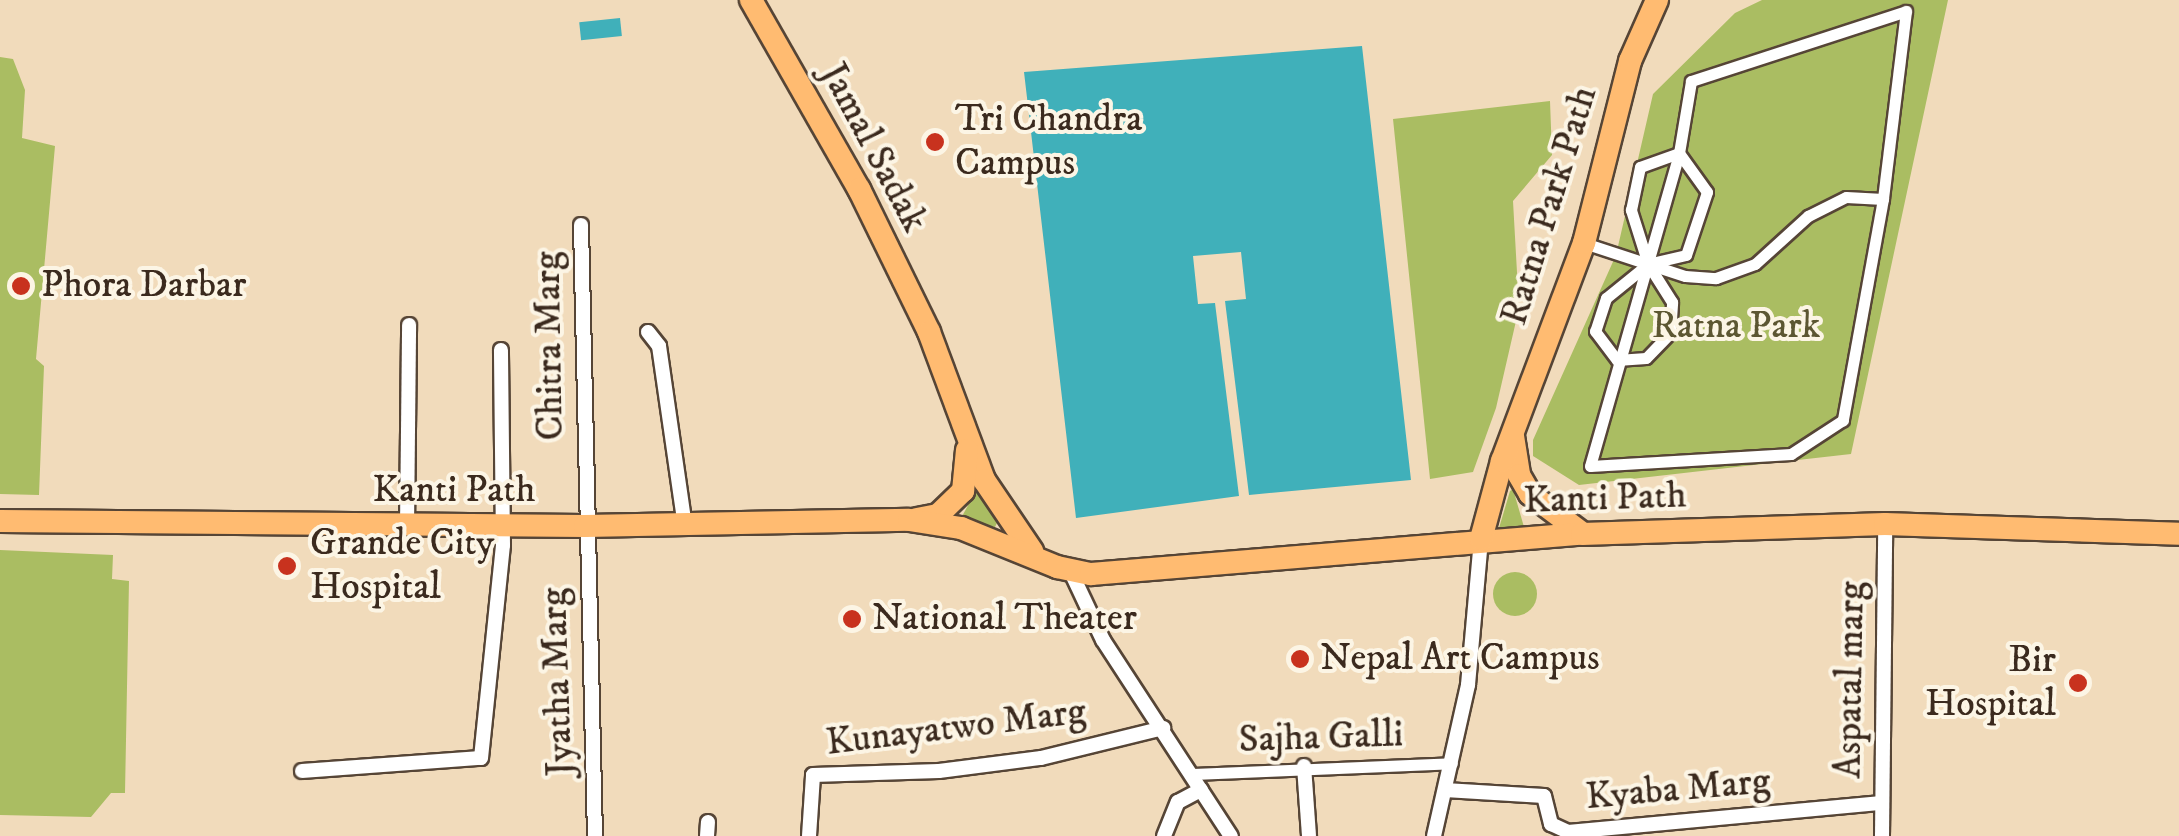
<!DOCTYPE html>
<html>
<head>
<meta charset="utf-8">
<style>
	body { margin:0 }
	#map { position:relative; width:2179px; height:836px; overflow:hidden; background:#f1dbbb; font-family:"IM FELL DW Pica",serif }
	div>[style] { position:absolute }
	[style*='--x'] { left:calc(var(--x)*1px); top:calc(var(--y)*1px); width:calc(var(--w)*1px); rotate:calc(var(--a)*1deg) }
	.green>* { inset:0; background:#aabd62 }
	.round { border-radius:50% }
	.water>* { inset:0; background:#40b0ba; transform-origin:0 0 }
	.roads { filter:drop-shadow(2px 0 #564536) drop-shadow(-2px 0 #564536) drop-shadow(0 2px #564536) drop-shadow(0 -2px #564536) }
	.pedestrian>* { height:11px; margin:-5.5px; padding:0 5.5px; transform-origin:5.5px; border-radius:5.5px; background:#fff }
	.minor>* { height:14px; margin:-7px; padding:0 7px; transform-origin:7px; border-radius:7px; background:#fff }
	.primary>* { height:22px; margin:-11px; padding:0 11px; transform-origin:11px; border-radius:11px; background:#ffbb71 }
	.dots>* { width:28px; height:28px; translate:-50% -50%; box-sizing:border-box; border:5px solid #fcf5e5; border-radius:50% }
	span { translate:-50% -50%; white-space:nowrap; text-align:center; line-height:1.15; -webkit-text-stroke:8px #fcf5e5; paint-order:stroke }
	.poi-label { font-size:38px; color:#3b2a1e }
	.left { translate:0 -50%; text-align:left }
	.right { translate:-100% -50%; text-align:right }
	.street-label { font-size:38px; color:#3b2a1e }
	.park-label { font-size:38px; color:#5c5632 }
</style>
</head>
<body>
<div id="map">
	<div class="green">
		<div style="clip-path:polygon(1762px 0,1948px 0,1851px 454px,1579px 485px,1533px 456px,1533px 440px,1616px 255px,1653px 94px,1735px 13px)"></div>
		<div style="clip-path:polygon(0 57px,13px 59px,25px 90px,22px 138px,55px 146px,36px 359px,44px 366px,39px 495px,0 494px)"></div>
		<div style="clip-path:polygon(1550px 101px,1552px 155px,1513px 201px,1519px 308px,1496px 408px,1473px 472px,1430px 479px,1393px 119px)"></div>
		<div style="clip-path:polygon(977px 489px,997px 523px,995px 527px,960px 520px)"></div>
		<div style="clip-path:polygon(1513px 489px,1524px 527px,1499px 528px,1510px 491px)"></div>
		<div style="clip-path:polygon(0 550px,113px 555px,112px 579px,129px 581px,125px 793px,111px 793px,91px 817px,0 815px)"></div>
		<div class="round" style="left:1493px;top:572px;width:44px;height:44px"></div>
	</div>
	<div class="water">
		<div style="left:620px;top:18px;width:18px;height:41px;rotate:84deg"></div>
		<div style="clip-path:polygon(1362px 46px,1411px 480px,1249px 495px,1225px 301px,1246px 299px,1241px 252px,1193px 256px,1198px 304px,1215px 303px,1239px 496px,1076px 518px,1024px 72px)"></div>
	</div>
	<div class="roads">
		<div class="pedestrian">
			<div style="--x:1906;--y:11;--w:189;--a:97"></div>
			<div style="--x:1883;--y:199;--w:225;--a:100.3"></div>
			<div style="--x:1843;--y:420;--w:62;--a:146.8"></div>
			<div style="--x:1791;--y:454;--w:201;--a:176.6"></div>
			<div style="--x:1590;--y:466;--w:325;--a:-74.1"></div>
			<div style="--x:1679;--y:153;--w:73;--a:-80.5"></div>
			<div style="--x:1691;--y:81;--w:226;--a:-18"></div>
			<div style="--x:1679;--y:153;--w:48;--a:54.3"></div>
			<div style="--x:1707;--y:192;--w:66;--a:108.4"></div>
			<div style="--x:1686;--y:255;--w:39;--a:167"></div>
			<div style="--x:1648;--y:264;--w:54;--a:141"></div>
			<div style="--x:1606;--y:298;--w:35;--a:108"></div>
			<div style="--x:1595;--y:331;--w:36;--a:53"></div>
			<div style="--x:1617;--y:360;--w:29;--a:-4"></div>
			<div style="--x:1646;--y:358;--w:35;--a:-46"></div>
			<div style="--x:1670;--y:333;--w:31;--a:-86"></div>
			<div style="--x:1672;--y:302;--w:45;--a:-122.3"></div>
			<div style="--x:1648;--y:264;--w:57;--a:-107.5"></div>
			<div style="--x:1631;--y:210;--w:44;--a:-78.2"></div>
			<div style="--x:1640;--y:167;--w:41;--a:-19.7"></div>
			<div style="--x:1584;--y:243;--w:106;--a:18.1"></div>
			<div style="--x:1685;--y:276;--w:31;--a:4"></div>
			<div style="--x:1716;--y:278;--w:41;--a:-19.7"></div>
			<div style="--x:1755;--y:264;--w:72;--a:-42.2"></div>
			<div style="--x:1808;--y:216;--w:42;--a:-26.6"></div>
			<div style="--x:1846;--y:197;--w:37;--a:3"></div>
			<div style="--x:1193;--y:774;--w:259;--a:-2.4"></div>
		</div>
		<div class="minor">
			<div style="--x:581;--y:225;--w:611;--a:88.69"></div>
			<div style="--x:648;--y:332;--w:18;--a:52"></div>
			<div style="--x:659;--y:346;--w:182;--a:81.8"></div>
			<div style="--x:407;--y:526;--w:201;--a:-89.4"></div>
			<div style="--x:1071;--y:572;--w:75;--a:64.8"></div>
			<div style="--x:1103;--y:640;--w:234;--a:56.9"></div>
			<div style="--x:1304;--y:766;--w:70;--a:85.9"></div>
			<div style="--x:302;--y:771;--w:179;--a:-4.2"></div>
			<div style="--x:481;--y:758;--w:214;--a:-84.1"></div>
			<div style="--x:503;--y:545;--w:195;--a:-90.6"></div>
			<div style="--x:1445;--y:790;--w:99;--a:3.5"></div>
			<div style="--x:1544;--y:796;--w:29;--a:76"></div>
			<div style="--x:1551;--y:824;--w:19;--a:25"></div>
			<div style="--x:1568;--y:832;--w:315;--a:-5.3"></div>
			<div style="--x:707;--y:836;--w:14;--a:-86"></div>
			<div style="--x:809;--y:836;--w:61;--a:-86.2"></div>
			<div style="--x:813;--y:775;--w:126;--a:-1.8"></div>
			<div style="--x:939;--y:771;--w:103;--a:-7.3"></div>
			<div style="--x:1041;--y:758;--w:126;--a:-13.8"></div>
			<div style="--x:1164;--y:836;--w:37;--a:-68"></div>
			<div style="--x:1178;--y:802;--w:26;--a:-28"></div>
			<div style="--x:1434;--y:836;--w:155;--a:-77.3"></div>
			<div style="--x:1468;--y:685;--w:147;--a:-84.9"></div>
			<div style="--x:1882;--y:836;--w:312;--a:-89.4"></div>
		</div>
		<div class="primary">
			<div style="--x:751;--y:0;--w:218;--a:60.3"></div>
			<div style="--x:859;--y:189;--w:159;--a:63.9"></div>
			<div style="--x:929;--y:332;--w:158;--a:69.6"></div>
			<div style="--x:984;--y:480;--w:86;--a:55.9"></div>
			<div style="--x:1513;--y:436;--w:39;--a:81"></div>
			<div style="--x:1519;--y:475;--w:22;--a:60"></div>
			<div style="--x:1530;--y:494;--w:65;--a:36.9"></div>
			<div style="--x:917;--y:519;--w:21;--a:-11"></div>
			<div style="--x:938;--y:515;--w:35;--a:-44"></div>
			<div style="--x:963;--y:491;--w:41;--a:-84.4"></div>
			<div style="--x:0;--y:521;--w:585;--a:0.49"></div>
			<div style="--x:585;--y:526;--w:324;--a:-1.1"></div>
			<div style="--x:909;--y:520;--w:53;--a:8.7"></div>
			<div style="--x:961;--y:528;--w:104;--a:22.1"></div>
			<div style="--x:1057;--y:567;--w:35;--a:12"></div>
			<div style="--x:1091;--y:574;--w:493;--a:-4.7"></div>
			<div style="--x:1582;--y:534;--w:303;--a:-1.9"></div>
			<div style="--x:1885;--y:524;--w:294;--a:1.9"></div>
			<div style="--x:1481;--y:539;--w:81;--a:-74.9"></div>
			<div style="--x:1502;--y:461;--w:233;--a:-69.4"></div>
			<div style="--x:1584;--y:243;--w:188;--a:-75.8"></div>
			<div style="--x:1630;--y:61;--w:67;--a:-66.1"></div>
		</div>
	</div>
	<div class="dots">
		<div style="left:935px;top:142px;background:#c8321e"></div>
		<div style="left:21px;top:286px;background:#c8321e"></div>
		<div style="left:287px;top:566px;background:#c8321e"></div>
		<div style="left:852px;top:619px;background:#c8321e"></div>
		<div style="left:1300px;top:659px;background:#c8321e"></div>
		<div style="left:2078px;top:683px;background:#c8321e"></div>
	</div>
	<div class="poi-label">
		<span class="left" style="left:955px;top:142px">Tri Chandra<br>Campus</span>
		<span class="left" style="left:41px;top:286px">Phora Darbar</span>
		<span class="left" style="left:310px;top:566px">Grande City<br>Hospital</span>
		<span class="left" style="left:872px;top:619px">National Theater</span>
		<span class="left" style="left:1320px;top:659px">Nepal Art Campus</span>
		<span class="right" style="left:2056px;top:683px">Bir<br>Hospital</span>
	</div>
	<div class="street-label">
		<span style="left:873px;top:148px;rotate:62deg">Jamal Sadak</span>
		<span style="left:1550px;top:206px;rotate:-73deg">Ratna Park Path</span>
		<span style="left:550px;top:346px;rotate:-91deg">Chitra Marg</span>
		<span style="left:454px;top:491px">Kanti Path</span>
		<span style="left:1605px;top:499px;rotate:-2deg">Kanti Path</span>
		<span style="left:1851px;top:680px;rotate:-89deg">Aspatal marg</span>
		<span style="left:558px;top:682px;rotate:-92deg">Jyatha Marg</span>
		<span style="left:956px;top:728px;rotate:-7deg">Kunayatwo Marg</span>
		<span style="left:1321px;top:738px;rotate:-2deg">Sajha Galli</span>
		<span style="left:1678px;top:790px;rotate:-5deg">Kyaba Marg</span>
	</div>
	<div class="park-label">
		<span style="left:1736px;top:327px">Ratna Park</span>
	</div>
</div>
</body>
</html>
